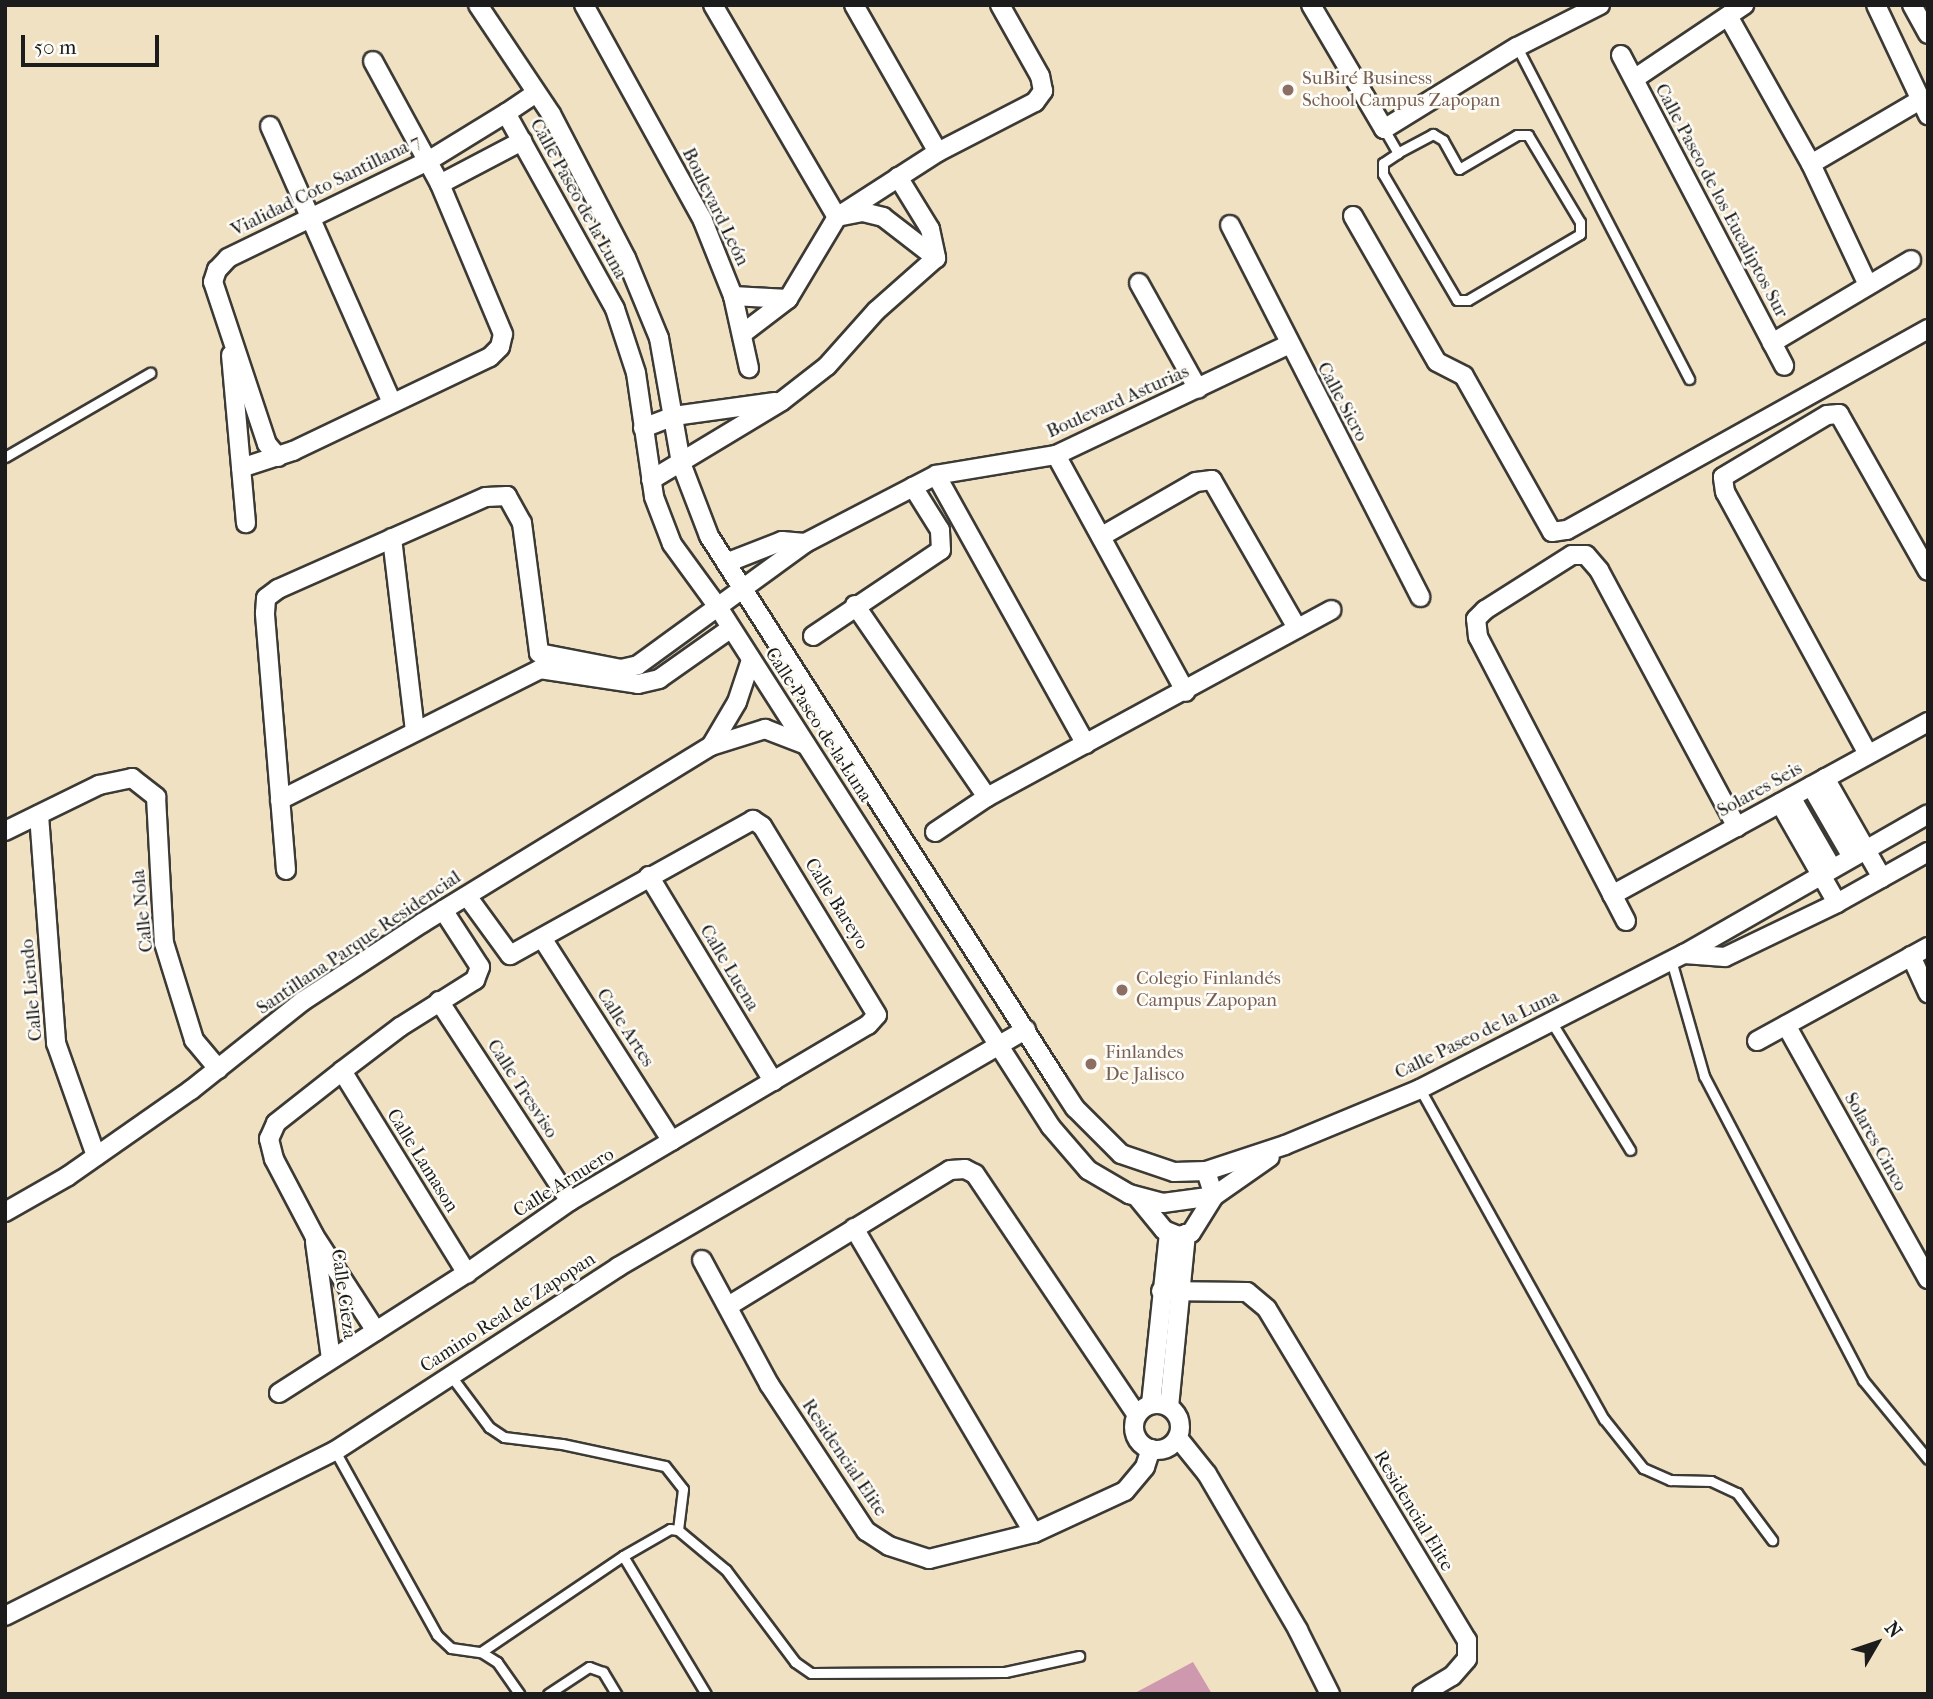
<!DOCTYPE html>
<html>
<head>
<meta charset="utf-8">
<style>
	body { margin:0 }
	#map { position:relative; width:1933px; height:1699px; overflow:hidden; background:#f1e1c3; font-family:"IM FELL French Canon",serif }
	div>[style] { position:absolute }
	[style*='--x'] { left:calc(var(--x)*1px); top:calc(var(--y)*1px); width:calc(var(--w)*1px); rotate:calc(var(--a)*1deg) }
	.building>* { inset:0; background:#ce99ae }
	.roads { filter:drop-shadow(2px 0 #3c3a35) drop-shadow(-2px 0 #3c3a35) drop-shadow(0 2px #3c3a35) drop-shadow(0 -2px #3c3a35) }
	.lane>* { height:9px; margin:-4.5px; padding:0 4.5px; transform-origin:4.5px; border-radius:4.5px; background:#fff }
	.street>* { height:18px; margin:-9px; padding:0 9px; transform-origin:9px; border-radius:9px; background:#fff }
	.street>.ring { margin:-9px; padding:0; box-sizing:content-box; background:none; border:18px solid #fff; border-radius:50% }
	.dots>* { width:19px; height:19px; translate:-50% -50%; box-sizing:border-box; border:4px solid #fdfcf7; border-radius:50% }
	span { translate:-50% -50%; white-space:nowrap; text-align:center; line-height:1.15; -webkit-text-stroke:5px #fdfcf7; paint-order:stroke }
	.education-label { font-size:19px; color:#785e54 }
	.left { translate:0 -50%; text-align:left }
	.street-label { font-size:19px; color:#1c1c1c }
	.frame { position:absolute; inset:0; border:7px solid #1c1c1c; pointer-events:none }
	.north { position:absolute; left:1842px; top:1608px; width:70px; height:70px; -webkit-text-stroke:5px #fdfcf7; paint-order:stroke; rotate:51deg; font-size:19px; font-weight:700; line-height:28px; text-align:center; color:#1c1c1c }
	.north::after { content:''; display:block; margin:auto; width:24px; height:32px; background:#1c1c1c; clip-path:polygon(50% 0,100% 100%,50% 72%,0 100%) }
	.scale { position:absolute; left:21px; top:35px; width:138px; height:32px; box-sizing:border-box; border:4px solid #1c1c1c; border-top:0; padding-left:9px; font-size:21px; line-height:24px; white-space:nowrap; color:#1c1c1c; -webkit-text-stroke:5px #fdfcf7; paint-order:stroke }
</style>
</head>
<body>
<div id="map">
	<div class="building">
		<div style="clip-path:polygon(1193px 1662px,1212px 1694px,1133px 1694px)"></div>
	</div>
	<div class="roads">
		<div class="lane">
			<div style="--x:1517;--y:47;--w:374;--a:62.6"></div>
			<div style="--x:1384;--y:129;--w:28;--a:60"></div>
			<div style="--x:1398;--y:153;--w:18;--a:146"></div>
			<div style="--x:1383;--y:163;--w:11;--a:90"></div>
			<div style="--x:1383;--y:174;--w:146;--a:59.6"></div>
			<div style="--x:1457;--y:300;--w:11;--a:0"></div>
			<div style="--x:1468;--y:300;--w:130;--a:-30.5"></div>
			<div style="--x:1580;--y:234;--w:12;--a:-90"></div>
			<div style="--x:1580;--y:222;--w:101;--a:-120.9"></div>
			<div style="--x:1528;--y:135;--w:11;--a:180"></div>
			<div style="--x:1517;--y:135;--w:67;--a:149.6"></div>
			<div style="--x:1459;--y:169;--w:33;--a:-119"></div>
			<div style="--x:1443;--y:140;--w:12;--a:-149"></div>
			<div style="--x:1433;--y:134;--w:40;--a:152"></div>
			<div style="--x:5;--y:457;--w:168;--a:-30.1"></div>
			<div style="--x:1671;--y:960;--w:121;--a:74.1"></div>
			<div style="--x:1704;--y:1076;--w:343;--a:62.4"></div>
			<div style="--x:1863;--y:1380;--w:102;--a:50.6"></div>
			<div style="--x:1552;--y:1023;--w:149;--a:58.4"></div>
			<div style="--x:1420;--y:1089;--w:378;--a:60.9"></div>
			<div style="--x:1604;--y:1419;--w:63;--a:51.5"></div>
			<div style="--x:1643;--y:1468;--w:30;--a:24"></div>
			<div style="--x:1670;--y:1480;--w:41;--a:1.4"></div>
			<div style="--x:1711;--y:1481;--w:29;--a:25"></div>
			<div style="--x:1737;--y:1493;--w:59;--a:53.3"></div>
			<div style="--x:451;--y:1376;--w:64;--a:53.3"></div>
			<div style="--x:489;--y:1427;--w:18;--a:34"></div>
			<div style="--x:504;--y:1437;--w:58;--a:6.9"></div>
			<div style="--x:562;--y:1444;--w:105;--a:12.1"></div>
			<div style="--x:665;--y:1466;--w:29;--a:52"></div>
			<div style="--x:683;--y:1489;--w:41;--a:97"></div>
			<div style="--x:335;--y:1451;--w:210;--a:61"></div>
			<div style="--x:437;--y:1635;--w:19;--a:43"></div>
			<div style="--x:451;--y:1648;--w:30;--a:8"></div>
			<div style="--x:481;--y:1652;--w:19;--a:32"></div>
			<div style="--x:497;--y:1662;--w:39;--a:55"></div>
			<div style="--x:623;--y:1556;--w:54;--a:-29.9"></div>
			<div style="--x:670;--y:1529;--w:8;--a:7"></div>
			<div style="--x:678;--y:1530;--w:62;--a:39.8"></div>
			<div style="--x:726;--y:1570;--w:115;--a:53.1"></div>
			<div style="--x:795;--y:1662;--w:19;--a:35"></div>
			<div style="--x:811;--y:1673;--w:194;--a:-0.3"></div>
			<div style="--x:1005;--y:1672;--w:76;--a:-12.2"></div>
			<div style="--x:481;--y:1652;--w:171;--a:-34.1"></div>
			<div style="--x:623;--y:1556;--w:161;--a:59"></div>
			<div style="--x:548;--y:1694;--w:49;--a:-33.4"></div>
			<div style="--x:589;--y:1667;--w:15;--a:20"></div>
			<div style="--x:603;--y:1672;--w:26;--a:59"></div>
		</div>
		<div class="street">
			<div style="--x:478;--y:5;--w:131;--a:56.2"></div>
			<div style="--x:551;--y:114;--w:162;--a:62.5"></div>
			<div style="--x:626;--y:258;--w:87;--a:67.6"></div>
			<div style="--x:659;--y:338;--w:127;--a:80"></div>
			<div style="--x:681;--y:463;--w:78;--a:69"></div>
			<div style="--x:709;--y:536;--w:648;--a:57.41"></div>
			<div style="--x:1058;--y:1082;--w:31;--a:57"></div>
			<div style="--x:1075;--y:1108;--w:65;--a:45"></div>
			<div style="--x:1121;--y:1154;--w:56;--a:18.8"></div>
			<div style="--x:1174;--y:1172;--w:32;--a:-2"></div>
			<div style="--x:1206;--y:1171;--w:83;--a:-18.2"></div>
			<div style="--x:1285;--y:1145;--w:146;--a:-22.5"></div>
			<div style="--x:1420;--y:1089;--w:297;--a:-27.1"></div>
			<div style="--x:1684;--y:954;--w:281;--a:-29.8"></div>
			<div style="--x:584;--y:5;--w:247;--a:61.1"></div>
			<div style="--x:703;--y:221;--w:81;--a:68.2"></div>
			<div style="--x:733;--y:296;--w:74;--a:77.5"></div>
			<div style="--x:713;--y:5;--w:246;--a:59.7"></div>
			<div style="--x:837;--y:217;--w:26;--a:-11"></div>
			<div style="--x:863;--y:212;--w:21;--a:14"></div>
			<div style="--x:883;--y:217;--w:67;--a:37.7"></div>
			<div style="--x:854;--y:5;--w:169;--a:60.3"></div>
			<div style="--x:1311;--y:5;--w:144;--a:59.5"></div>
			<div style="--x:1384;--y:129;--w:156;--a:-31.7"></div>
			<div style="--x:1517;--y:47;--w:93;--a:-26.8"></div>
			<div style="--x:1876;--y:5;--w:122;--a:64.7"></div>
			<div style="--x:1912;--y:5;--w:33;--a:61"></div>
			<div style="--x:1728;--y:16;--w:170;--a:60.7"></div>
			<div style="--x:1811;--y:164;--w:134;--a:64.8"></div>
			<div style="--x:1621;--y:55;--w:351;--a:62.3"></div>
			<div style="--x:1634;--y:79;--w:133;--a:-33.9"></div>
			<div style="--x:536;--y:93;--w:36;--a:146"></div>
			<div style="--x:506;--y:113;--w:224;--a:60.9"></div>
			<div style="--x:615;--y:309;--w:67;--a:71.8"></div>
			<div style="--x:636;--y:373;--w:125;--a:81.7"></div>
			<div style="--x:654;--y:497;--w:50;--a:69"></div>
			<div style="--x:672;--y:544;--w:78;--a:53.9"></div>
			<div style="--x:718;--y:607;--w:617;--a:57.37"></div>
			<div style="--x:1051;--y:1127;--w:57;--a:49.3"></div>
			<div style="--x:1088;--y:1170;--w:48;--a:30.3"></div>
			<div style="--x:1129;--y:1194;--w:35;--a:15"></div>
			<div style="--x:1163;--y:1203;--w:51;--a:-7.8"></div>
			<div style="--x:1214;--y:1196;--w:68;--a:-34.9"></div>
			<div style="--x:270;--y:126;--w:302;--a:66.2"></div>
			<div style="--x:1811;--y:164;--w:126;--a:-30.4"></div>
			<div style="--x:898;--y:177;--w:61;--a:58.4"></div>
			<div style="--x:930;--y:229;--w:30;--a:78"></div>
			<div style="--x:440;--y:184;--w:93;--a:-27.7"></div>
			<div style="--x:1353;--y:216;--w:168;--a:60.1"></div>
			<div style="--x:1437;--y:362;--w:30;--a:27"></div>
			<div style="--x:1464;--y:376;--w:179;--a:60.6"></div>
			<div style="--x:1552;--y:532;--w:15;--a:-8"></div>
			<div style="--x:1567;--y:530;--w:413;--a:-29.1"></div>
			<div style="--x:1230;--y:225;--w:418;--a:62.9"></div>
			<div style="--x:1139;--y:283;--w:121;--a:60.9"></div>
			<div style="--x:733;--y:296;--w:55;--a:3.1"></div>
			<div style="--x:788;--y:299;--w:96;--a:-59.1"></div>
			<div style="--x:837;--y:217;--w:120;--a:-32.8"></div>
			<div style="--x:938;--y:152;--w:109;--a:-27.3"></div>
			<div style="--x:1035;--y:102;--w:14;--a:-54"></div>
			<div style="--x:1043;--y:91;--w:15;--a:-101"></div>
			<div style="--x:1040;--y:76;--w:81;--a:-119.4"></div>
			<div style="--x:742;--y:334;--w:58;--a:-37.3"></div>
			<div style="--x:1772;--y:343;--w:162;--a:-30.8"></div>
			<div style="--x:231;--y:355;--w:169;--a:84.9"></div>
			<div style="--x:643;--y:428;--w:33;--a:-21"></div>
			<div style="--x:674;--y:416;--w:102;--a:-7.9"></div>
			<div style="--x:1056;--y:455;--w:270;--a:61.3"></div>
			<div style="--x:278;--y:457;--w:17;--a:-130"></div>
			<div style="--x:267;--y:444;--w:171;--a:-108.4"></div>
			<div style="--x:213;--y:282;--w:13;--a:-72"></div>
			<div style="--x:217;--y:270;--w:16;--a:-47"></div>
			<div style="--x:228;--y:258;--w:222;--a:-25.9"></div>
			<div style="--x:428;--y:161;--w:92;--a:-31.6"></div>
			<div style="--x:241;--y:468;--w:55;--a:-18.1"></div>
			<div style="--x:293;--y:451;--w:218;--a:-25.5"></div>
			<div style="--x:490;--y:357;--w:14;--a:-45"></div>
			<div style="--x:500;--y:347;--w:13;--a:-77"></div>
			<div style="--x:503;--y:334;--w:163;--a:-112.8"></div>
			<div style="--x:440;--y:184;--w:140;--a:-118.6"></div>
			<div style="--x:936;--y:475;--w:308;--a:60.9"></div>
			<div style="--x:651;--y:480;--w:153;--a:-31.1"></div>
			<div style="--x:782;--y:401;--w:57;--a:-37.9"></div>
			<div style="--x:827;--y:366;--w:74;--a:-48.3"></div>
			<div style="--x:876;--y:311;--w:80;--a:-41.5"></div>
			<div style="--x:1102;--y:536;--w:108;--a:-29.9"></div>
			<div style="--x:1196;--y:482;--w:16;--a:-7"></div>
			<div style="--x:1212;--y:480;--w:171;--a:60.1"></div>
			<div style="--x:392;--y:538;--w:194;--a:83.2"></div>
			<div style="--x:726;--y:563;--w:60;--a:-21.4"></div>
			<div style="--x:782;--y:541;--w:23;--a:5"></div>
			<div style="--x:855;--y:605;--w:233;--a:55.5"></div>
			<div style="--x:813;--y:636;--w:154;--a:-33.9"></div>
			<div style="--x:941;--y:550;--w:20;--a:-93"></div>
			<div style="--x:940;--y:530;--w:51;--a:-122.1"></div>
			<div style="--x:711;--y:746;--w:51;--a:-59.4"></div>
			<div style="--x:737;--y:702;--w:44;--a:-71.6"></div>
			<div style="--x:1868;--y:754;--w:298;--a:-118.6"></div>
			<div style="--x:1725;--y:492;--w:15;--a:-98"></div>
			<div style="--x:1723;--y:477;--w:121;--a:-30.8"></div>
			<div style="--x:1827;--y:415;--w:12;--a:-5"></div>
			<div style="--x:1839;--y:414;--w:180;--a:60.5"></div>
			<div style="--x:1825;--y:778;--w:115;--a:60.3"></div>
			<div style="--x:1811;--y:786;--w:82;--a:60"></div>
			<div style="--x:1791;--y:797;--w:82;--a:60"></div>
			<div style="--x:280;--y:800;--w:291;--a:-26.7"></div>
			<div style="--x:540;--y:669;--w:99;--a:8.7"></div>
			<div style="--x:638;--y:684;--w:22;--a:-13"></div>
			<div style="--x:659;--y:679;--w:87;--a:-35.2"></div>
			<div style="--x:1780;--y:803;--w:115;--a:60.3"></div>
			<div style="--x:39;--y:815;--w:229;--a:85.7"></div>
			<div style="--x:56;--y:1043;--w:120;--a:70.5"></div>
			<div style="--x:5;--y:831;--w:105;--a:-26.1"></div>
			<div style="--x:99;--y:785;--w:34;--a:-12"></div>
			<div style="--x:132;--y:778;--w:31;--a:38"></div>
			<div style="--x:156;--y:797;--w:146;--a:86.9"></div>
			<div style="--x:164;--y:943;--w:102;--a:72.8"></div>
			<div style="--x:194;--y:1040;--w:38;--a:50"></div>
			<div style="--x:935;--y:832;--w:63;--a:-33.9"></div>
			<div style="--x:987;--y:797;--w:392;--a:-28.5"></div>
			<div style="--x:286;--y:870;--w:258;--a:-94.7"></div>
			<div style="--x:265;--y:613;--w:15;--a:-86"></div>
			<div style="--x:266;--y:598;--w:15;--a:-37"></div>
			<div style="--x:278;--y:589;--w:227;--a:-23.9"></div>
			<div style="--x:486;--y:497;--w:21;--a:-3"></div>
			<div style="--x:507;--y:496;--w:31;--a:61"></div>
			<div style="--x:522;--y:523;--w:131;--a:82.5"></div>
			<div style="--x:539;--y:653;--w:84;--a:11"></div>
			<div style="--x:621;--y:669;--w:17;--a:-13"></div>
			<div style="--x:638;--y:665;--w:207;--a:-36.1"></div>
			<div style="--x:805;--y:543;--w:148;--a:-27.4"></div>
			<div style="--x:936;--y:475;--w:122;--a:-9.5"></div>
			<div style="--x:1056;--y:455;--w:257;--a:-25.4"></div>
			<div style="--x:649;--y:876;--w:240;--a:58.8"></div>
			<div style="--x:1612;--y:895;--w:360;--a:-28.7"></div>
			<div style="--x:1626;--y:921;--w:320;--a:-117.5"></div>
			<div style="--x:1478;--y:637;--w:18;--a:-96"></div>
			<div style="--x:1476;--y:619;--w:13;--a:-45"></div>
			<div style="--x:1485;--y:610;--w:103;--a:-32.3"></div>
			<div style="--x:1572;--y:555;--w:14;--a:0"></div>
			<div style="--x:1586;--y:555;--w:20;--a:49"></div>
			<div style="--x:1599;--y:570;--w:292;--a:61.8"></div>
			<div style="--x:542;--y:938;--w:241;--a:57.4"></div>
			<div style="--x:1684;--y:954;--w:41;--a:4.2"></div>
			<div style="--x:1725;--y:957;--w:124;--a:-25.7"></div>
			<div style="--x:1837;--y:903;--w:104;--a:-29.3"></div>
			<div style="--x:1911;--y:956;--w:41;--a:65.3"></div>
			<div style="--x:439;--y:1001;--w:239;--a:56.8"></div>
			<div style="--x:1786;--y:1025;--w:291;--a:60.8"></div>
			<div style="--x:1757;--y:1041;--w:195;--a:-28.8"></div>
			<div style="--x:342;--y:1071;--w:238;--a:58.3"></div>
			<div style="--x:1137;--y:1197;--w:43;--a:50.7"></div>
			<div style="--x:1164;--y:1230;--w:16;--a:22"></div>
			<div style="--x:1179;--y:1236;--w:12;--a:-14"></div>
			<div style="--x:1191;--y:1233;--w:44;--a:-58.1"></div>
			<div style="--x:1214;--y:1196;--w:26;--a:-108"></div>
			<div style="--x:5;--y:1212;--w:73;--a:-29.7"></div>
			<div style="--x:68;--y:1176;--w:150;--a:-35"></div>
			<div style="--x:191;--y:1090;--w:143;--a:-38.5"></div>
			<div style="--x:303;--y:1001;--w:142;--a:-33.2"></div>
			<div style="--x:422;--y:923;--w:339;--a:-31.5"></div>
			<div style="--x:711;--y:746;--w:57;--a:-17.5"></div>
			<div style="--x:765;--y:729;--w:44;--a:21.3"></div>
			<div style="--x:854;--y:1228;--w:354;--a:59.5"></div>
			<div style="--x:315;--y:1242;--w:118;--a:82.2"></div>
			<div style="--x:702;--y:1260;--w:141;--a:61.6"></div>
			<div style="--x:769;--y:1384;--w:176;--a:56.6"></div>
			<div style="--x:866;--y:1531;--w:27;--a:33"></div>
			<div style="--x:889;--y:1546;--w:42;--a:18"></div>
			<div style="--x:929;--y:1559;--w:108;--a:-13.9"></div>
			<div style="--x:1034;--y:1533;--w:100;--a:-24.8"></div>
			<div style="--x:1125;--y:1491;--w:31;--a:-50"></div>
			<div style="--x:1145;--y:1467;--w:19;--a:-72"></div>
			<div style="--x:1161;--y:1291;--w:86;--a:0.7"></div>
			<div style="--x:1247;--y:1292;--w:26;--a:40"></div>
			<div style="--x:1267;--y:1309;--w:387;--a:58.9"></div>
			<div style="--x:1467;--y:1640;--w:19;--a:90"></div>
			<div style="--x:1467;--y:1659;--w:23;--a:131"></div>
			<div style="--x:1452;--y:1676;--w:35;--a:149"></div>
			<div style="--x:730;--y:1305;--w:258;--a:-31.5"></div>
			<div style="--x:950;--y:1170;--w:15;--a:-4"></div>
			<div style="--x:965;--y:1169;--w:11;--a:27"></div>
			<div style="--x:975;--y:1174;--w:290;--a:56.1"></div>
			<div style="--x:376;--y:1331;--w:114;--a:-122.9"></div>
			<div style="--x:314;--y:1235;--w:86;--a:-117.8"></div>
			<div style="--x:274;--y:1159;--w:21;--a:-104"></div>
			<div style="--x:269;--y:1139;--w:17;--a:-66"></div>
			<div style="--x:276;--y:1123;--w:84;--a:-38.2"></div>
			<div style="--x:342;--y:1071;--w:73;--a:-37.2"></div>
			<div style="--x:400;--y:1027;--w:89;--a:-32.1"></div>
			<div style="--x:475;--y:980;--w:14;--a:-69"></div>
			<div style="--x:480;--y:967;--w:68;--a:-123"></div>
			<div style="--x:279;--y:1393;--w:223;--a:-32.6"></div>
			<div style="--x:467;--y:1273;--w:126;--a:-35"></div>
			<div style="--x:570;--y:1201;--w:346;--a:-30.6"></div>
			<div style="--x:868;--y:1025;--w:13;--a:-48"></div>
			<div style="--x:877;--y:1015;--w:221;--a:-121.3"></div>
			<div style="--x:762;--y:826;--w:11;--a:-146"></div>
			<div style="--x:753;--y:820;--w:278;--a:150.9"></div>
			<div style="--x:510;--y:955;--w:73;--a:-126.1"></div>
			<div class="ring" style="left:1134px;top:1404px;width:28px;height:28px"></div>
			<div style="--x:1151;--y:1404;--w:172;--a:-84"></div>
			<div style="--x:1169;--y:1407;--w:174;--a:-84.4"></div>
			<div style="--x:1178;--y:1438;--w:46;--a:51.1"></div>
			<div style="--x:1207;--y:1474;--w:181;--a:59.7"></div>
			<div style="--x:1298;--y:1630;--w:72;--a:63.4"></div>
			<div style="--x:5;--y:1616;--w:369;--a:-26.6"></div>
			<div style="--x:335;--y:1451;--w:338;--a:-33"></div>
			<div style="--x:618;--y:1267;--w:472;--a:-30.2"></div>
		</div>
	</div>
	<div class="dots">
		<div style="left:1288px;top:90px;background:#8d6e63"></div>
		<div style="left:1122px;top:990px;background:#8d6e63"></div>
		<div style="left:1091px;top:1064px;background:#8d6e63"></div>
	</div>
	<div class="education-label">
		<span class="left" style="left:1302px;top:90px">SuBiré Business<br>School Campus Zapopan</span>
		<span class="left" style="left:1136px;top:990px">Colegio Finlandés<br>Campus Zapopan</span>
		<span class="left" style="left:1105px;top:1064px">Finlandes<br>De Jalisco</span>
	</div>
	<div class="street-label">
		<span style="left:326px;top:186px;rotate:-26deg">Vialidad Coto Santillana 7</span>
		<span style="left:578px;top:199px;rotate:61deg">Calle Paseo de la Luna</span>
		<span style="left:1721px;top:201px;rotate:62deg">Calle Paseo de los Eucaliptos Sur</span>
		<span style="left:715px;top:207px;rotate:64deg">Boulevard León</span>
		<span style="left:1118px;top:402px;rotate:-24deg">Boulevard Asturias</span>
		<span style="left:1342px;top:402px;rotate:62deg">Calle Sicro</span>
		<span style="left:818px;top:725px;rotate:57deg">Calle Paseo de la Luna</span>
		<span style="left:1760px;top:790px;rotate:-29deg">Solares Seis</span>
		<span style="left:836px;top:904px;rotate:58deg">Calle Bareyo</span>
		<span style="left:143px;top:911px;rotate:-96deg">Calle Nola</span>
		<span style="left:359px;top:943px;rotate:-34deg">Santillana Parque Residencial</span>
		<span style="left:729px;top:968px;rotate:59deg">Calle Luena</span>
		<span style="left:32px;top:990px;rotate:-95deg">Calle Liendo</span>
		<span style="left:625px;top:1028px;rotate:57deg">Calle Artes</span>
		<span style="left:1477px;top:1035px;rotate:-26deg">Calle Paseo de la Luna</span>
		<span style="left:522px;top:1089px;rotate:57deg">Calle Tresviso</span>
		<span style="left:1875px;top:1142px;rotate:61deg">Solares Cinco</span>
		<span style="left:422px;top:1161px;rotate:58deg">Calle Lamason</span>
		<span style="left:564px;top:1183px;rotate:-32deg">Calle Arnuero</span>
		<span style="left:343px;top:1294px;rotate:82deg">Calle Cieza</span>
		<span style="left:508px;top:1313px;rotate:-33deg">Camino Real de Zapopan</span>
		<span style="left:844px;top:1458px;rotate:56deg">Residencial Elite</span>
		<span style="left:1413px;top:1511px;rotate:59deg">Residencial Elite</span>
	</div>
	<div class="frame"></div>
	<div class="north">N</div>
	<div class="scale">50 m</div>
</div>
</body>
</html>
